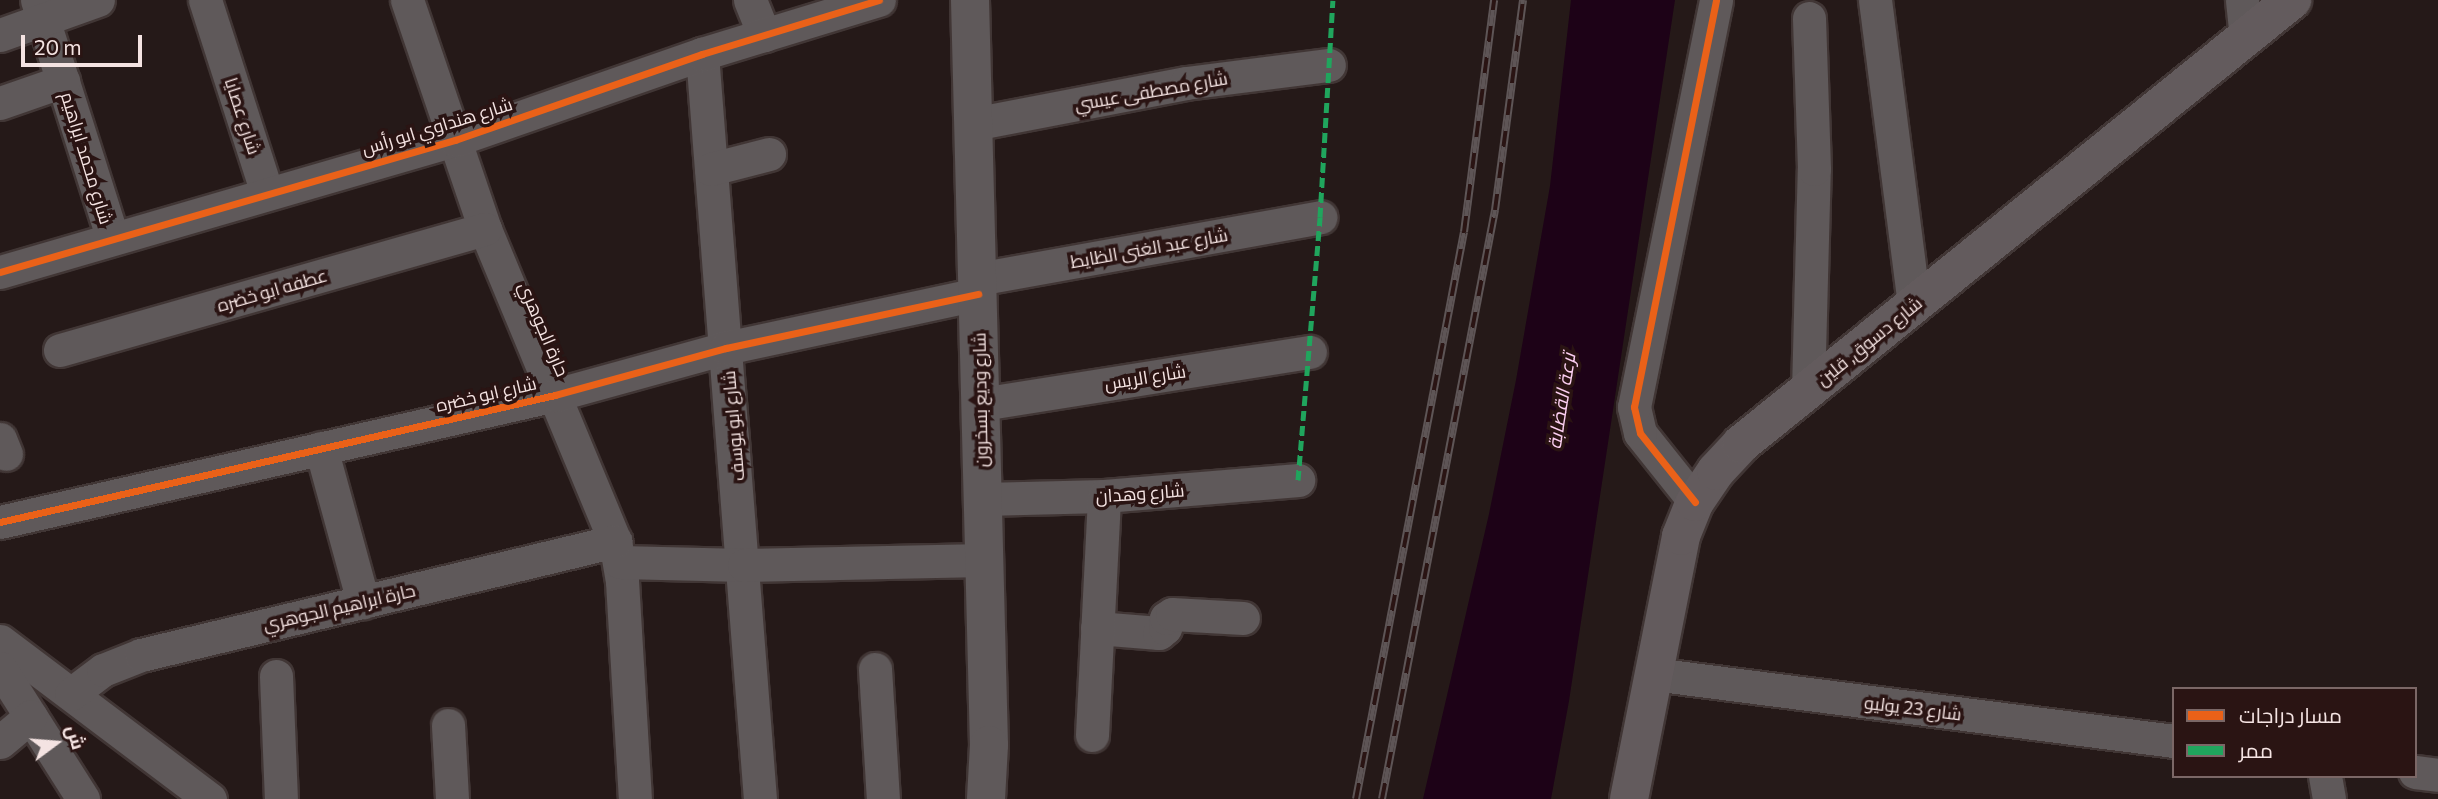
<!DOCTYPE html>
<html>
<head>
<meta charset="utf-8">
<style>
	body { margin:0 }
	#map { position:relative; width:2438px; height:799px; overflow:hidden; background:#251918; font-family:Commissioner,Cairo,sans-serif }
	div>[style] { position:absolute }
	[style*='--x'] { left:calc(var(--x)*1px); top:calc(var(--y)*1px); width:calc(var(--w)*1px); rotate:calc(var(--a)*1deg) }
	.water>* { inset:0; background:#1d0217 }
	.roads { filter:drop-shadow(2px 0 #413635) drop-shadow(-2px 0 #413635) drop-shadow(0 2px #413635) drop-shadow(0 -2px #413635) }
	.minor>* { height:33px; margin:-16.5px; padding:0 16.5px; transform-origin:16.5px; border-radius:16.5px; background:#5f595a }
	.tertiary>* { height:38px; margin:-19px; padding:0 19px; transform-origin:19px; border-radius:19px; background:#5f595a }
	.secondary>* { height:38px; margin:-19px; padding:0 19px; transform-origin:19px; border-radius:19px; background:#635b5d }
	.rail>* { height:8px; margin-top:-4px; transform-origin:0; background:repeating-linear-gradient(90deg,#2a1413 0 16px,#5e5556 0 32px); box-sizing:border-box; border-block:2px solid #5e5556 }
	.quiet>* { height:5px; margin-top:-2.5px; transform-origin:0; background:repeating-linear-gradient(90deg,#20a55d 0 10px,transparent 0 15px) }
	.cycleway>* { height:7px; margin:-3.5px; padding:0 3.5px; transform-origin:3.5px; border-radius:3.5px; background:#ea6118 }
	span { translate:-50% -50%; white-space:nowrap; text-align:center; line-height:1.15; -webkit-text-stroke:7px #2a1413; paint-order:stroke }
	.street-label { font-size:18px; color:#f4e3e2 }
	.water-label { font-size:19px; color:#fdd0f2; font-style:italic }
	.legend { position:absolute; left:2172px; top:687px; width:245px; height:91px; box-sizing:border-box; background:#2a1413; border:2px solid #7b6766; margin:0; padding:9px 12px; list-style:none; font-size:21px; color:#f4e3e2 }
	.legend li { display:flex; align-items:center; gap:14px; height:35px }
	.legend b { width:35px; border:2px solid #7b6766 }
	.north { position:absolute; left:21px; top:708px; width:70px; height:70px; -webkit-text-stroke:5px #2a1413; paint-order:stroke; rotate:74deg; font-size:19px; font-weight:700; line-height:28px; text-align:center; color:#f4e3e2 }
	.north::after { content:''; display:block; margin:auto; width:24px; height:32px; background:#f4e3e2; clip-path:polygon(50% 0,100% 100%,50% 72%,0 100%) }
	.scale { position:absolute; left:21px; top:35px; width:121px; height:32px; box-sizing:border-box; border:4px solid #f4e3e2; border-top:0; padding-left:9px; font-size:21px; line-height:24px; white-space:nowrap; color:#f4e3e2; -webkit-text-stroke:5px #2a1413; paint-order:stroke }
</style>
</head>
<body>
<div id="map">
	<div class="water">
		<div style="clip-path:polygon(1571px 0,1675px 0,1569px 701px,1551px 799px,1423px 799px,1489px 514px,1516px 380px,1550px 186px)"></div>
	</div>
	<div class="roads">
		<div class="minor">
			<div style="--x:37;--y:0;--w:249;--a:72.4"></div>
			<div style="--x:205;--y:0;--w:203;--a:72.2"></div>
			<div style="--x:407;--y:0;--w:242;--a:71.2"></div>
			<div style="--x:485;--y:229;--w:338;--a:67.4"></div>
			<div style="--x:615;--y:541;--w:41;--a:80.1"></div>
			<div style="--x:622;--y:581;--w:218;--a:86.6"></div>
			<div style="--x:750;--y:0;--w:38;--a:68"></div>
			<div style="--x:1875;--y:0;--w:306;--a:82.7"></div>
			<div style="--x:2242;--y:0;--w:38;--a:84"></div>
			<div style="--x:0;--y:35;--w:104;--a:-19.7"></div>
			<div style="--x:702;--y:54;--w:747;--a:85.55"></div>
			<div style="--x:0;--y:103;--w:67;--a:-19.2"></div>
			<div style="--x:973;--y:124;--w:217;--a:-10.9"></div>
			<div style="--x:1186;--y:83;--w:144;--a:-7.2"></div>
			<div style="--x:711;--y:169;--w:60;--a:-14.5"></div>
			<div style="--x:0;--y:272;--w:474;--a:-16.2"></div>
			<div style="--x:455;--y:140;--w:262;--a:-19.2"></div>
			<div style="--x:702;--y:54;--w:185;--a:-17"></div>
			<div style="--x:977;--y:279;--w:349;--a:-10.2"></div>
			<div style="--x:60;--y:350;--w:442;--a:-15.9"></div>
			<div style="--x:1808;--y:391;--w:222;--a:-88.5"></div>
			<div style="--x:1814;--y:169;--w:151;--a:-91.9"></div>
			<div style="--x:981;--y:404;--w:333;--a:-9"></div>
			<div style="--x:0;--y:439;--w:16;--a:68"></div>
			<div style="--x:321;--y:448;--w:160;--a:74.7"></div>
			<div style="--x:983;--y:499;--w:121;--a:-1.4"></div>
			<div style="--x:1104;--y:496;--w:195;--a:-4.7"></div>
			<div style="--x:1695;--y:502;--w:88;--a:-128.6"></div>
			<div style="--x:1640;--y:433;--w:27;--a:-103"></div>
			<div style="--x:1634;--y:407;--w:415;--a:-78.6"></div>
			<div style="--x:0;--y:522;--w:569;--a:-12.89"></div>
			<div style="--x:555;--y:395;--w:177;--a:-15.4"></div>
			<div style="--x:726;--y:348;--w:258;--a:-12.1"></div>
			<div style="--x:620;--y:562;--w:124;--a:1.4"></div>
			<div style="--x:744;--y:565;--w:240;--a:-1.2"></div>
			<div style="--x:1097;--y:628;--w:62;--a:4.6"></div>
			<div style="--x:1159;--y:633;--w:8;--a:-40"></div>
			<div style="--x:1165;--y:628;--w:10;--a:-84"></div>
			<div style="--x:1166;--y:618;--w:7;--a:-34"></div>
			<div style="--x:1172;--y:614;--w:71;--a:3.2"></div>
			<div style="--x:0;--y:641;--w:263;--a:37"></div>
			<div style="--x:0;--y:668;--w:155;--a:57.6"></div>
			<div style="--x:875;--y:669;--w:130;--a:86.5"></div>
			<div style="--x:1653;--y:674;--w:525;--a:7.33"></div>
			<div style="--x:276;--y:676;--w:123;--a:87.7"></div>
			<div style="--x:71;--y:694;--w:40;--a:-37"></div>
			<div style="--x:103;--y:670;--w:41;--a:-21.5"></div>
			<div style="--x:141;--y:655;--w:488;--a:-13.5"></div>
			<div style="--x:448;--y:725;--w:74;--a:86.9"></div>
			<div style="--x:1092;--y:735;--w:239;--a:-87.1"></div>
			<div style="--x:0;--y:742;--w:40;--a:-40"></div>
			<div style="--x:2415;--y:772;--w:23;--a:7"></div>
			<div style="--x:2325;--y:776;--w:23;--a:80"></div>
		</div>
		<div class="tertiary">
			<div style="--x:970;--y:0;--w:745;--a:88.54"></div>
			<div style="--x:989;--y:745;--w:54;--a:93.2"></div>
		</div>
		<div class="secondary">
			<div style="--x:1629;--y:799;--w:268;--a:-78.8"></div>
			<div style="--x:1681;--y:536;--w:37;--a:-68"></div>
			<div style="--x:1695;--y:502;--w:37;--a:-56"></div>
			<div style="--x:1716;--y:471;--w:37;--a:-47"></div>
			<div style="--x:1741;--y:444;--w:708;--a:-38.86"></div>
		</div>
	</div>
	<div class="rail">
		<div style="--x:1356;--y:799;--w:577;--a:-79.22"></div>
		<div style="--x:1464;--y:232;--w:234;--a:-82.6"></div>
		<div style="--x:1382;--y:799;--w:600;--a:-79.14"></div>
		<div style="--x:1495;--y:210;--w:212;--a:-82.4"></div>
	</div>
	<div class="quiet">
		<div style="--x:1298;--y:480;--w:264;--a:-85.2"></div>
		<div style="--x:1320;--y:217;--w:217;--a:-86.6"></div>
	</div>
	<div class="cycleway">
		<div style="--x:0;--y:272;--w:474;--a:-16.2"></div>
		<div style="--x:455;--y:140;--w:262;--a:-19.2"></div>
		<div style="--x:702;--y:54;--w:185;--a:-17"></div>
		<div style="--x:1695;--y:502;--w:88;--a:-128.6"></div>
		<div style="--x:1640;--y:433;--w:27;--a:-103"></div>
		<div style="--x:1634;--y:407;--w:415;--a:-78.6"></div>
		<div style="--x:0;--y:522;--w:569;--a:-12.89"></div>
		<div style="--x:555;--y:395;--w:177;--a:-15.4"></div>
		<div style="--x:726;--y:348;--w:258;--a:-12.1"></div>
	</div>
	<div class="street-label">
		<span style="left:1151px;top:91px;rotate:-10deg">شارع مصطفى عيسي</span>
		<span style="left:243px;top:116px;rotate:72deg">شارع عصايا</span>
		<span style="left:437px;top:126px;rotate:-17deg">شارع هنداوي ابو رأس</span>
		<span style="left:87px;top:158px;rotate:73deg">شارع محمد ابراهيم</span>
		<span style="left:1149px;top:248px;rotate:-10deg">شارع عبد الغنى الظايط</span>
		<span style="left:272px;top:290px;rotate:-16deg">عطفه ابو خضره</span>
		<span style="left:544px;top:329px;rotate:67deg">حارة الجوهري</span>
		<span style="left:1869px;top:341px;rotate:-39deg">شارع دسوق, قلين</span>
		<span style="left:1145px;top:377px;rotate:-9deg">شارع الريس</span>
		<span style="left:486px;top:394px;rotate:-13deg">شارع ابو خضره</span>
		<span style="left:980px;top:400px;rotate:-91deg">شارع وديع بسخرون</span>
		<span style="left:733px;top:426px;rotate:-95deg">شارع ابو يوسف</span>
		<span style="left:1140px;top:493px;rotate:-4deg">شارع وهدان</span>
		<span style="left:339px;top:607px;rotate:-13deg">حارة ابراهيم الجوهري</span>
		<span style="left:1913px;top:708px;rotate:7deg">شارع 23 يوليو</span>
	</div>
	<div class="water-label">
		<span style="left:1561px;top:401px;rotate:-81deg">ترعة القضابة</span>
	</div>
	<ul class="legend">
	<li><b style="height:9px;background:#ea6118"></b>مسار دراجات</li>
	<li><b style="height:9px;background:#20a55d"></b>ممر</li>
	</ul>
	<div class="north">ش</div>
	<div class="scale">20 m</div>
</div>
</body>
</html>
